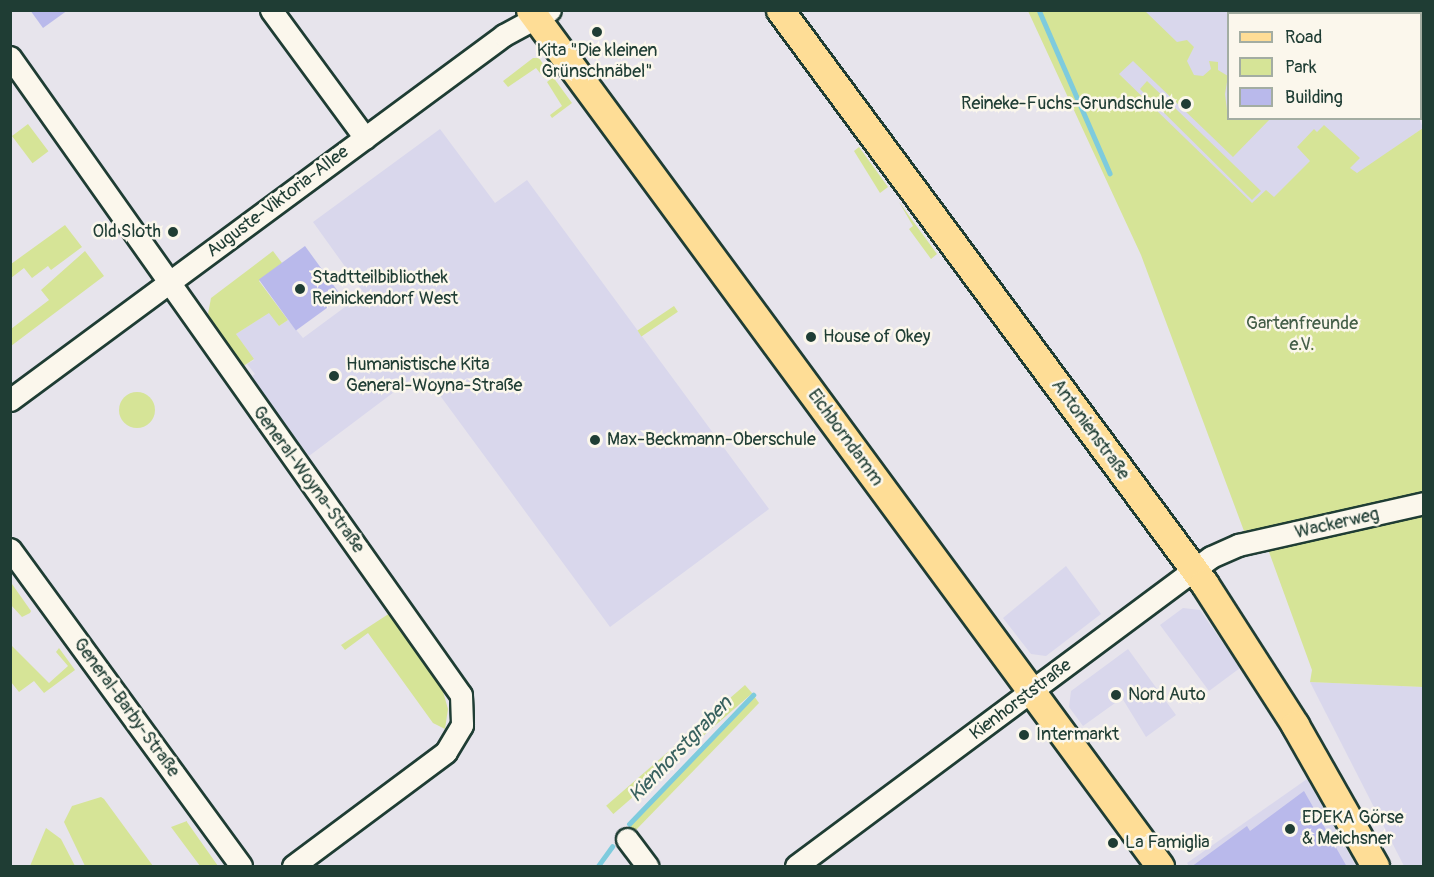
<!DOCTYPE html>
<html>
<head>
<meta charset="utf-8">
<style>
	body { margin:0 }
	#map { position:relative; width:1434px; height:877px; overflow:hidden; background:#e7e4ec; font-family:Pangolin,sans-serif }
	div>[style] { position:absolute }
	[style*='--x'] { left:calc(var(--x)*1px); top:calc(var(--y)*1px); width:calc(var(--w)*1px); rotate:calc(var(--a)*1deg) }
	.built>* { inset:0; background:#d9d7ec }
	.green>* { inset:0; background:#d6e497; transform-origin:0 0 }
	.round { border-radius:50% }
	.stream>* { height:4.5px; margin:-2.25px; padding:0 2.25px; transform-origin:2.25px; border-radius:2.25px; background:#7ecbdd }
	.building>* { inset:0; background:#b9b9eb; transform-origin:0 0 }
	.roads { filter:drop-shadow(2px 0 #1f3d34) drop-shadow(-2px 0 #1f3d34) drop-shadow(0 2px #1f3d34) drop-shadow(0 -2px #1f3d34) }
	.minor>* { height:21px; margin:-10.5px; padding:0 10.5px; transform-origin:10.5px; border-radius:10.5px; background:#fbf7ec }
	.major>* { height:27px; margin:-13.5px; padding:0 13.5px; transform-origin:13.5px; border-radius:13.5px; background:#fedd96 }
	.dots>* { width:16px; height:16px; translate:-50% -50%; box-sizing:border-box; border:3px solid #fbf7ec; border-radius:50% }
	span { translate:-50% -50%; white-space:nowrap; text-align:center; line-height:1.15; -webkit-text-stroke:5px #fbf7ec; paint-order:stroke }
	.poi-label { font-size:18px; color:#1f3d34 }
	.right { translate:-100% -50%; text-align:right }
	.left { translate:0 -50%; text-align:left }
	.street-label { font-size:18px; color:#1f3d34 }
	.park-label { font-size:18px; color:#445e48 }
	.water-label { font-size:20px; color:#37605e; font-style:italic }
	.frame { position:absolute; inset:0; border:12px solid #1f3d34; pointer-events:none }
	.legend { position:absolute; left:1227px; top:12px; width:195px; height:108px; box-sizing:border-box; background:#fbf7ec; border:2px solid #a3ada2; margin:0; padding:8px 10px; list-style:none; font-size:18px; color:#1f3d34 }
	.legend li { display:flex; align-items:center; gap:12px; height:30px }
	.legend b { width:30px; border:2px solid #a3ada2 }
</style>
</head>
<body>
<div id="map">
	<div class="built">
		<div style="clip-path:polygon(1125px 11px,1314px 11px,1317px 13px,1228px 14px,1228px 118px,1419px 118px,1423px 128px,1357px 174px,1262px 220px,1116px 78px)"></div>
		<div style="clip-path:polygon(440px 129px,495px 203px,527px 180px,769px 509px,610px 627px,422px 371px,309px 456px,250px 378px,255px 374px,247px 364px,254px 360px,236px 334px,270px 312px,279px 326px,288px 320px,303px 338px,364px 293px,313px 222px)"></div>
		<div style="clip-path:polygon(1066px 566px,1101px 614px,1046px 656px,1031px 654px,1003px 618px)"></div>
		<div style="clip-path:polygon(1183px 608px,1200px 610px,1240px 668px,1209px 691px,1160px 625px)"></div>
		<div style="clip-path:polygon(1128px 649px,1176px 715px,1146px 737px,1122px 698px,1083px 726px,1069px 707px,1071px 691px)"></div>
		<div style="clip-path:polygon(1310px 682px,1423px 687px,1423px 866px,1404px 866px)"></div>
		<div style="clip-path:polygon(1307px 779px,1356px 866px,1189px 866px,1187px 863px)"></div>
	</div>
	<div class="green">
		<div style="clip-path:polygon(1028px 11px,1145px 11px,1177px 42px,1187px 40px,1194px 47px,1187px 61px,1194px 75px,1203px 76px,1211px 69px,1209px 61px,1218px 62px,1218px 70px,1228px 76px,1225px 94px,1228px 118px,1270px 119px,1233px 157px,1133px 61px,1119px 74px,1252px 203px,1266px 190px,1274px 197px,1310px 161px,1297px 147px,1314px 129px,1317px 132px,1324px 125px,1360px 158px,1350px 168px,1357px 173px,1423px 128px,1423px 687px,1310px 682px,1312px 670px,1269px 552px,1254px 529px,1244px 531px,1141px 255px)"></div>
		<div style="clip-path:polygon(1265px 11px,1265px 10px,1384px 11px,1381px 14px)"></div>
		<div style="clip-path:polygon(533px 58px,539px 58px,550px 74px,544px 78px,536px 68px,508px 87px,503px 81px)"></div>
		<div style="clip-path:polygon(553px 77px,572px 103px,552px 118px,550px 115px,562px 106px,547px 82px)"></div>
		<div style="clip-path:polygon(1147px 81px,1261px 191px,1252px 200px,1140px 89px)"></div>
		<div style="left:28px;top:124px;width:34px;height:20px;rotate:53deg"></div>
		<div style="clip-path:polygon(859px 147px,888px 187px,880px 193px,854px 151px)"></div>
		<div style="clip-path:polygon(899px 202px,937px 254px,931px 259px,909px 229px,913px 226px)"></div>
		<div style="clip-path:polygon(65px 225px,82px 247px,51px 270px,48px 266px,32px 278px,24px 268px,11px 278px,11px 264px)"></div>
		<div style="clip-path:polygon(85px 251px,104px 276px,11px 346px,11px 329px,49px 300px,41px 290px)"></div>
		<div style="clip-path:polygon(273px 251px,282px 263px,259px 281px,288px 320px,279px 326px,269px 313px,236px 334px,254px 359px,242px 367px,208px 314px,211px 298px)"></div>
		<div style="left:674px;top:306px;width:7px;height:44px;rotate:56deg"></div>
		<div class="round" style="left:119px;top:392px;width:36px;height:36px"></div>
		<div style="clip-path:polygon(12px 584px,31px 611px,30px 613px,22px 617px,11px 605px)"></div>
		<div style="clip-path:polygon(390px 613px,442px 688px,448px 709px,445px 729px,433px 723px,368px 633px,345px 650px,341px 645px)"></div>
		<div style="clip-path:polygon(10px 644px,49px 683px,68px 666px,56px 652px,59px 648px,75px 670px,44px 693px,34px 681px,19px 692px,11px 682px)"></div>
		<div style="left:745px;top:685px;width:11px;height:184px;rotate:49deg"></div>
		<div style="clip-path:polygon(754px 696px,759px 703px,733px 730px,633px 833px,627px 829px)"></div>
		<div style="clip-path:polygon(101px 797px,104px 799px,153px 866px,85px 866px,64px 822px,72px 806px)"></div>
		<div style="clip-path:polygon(187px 821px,187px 822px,218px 866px,200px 866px,171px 827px)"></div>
		<div style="clip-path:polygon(46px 828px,61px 839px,75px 866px,30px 866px)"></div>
	</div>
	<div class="stream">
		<div style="--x:1039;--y:10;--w:178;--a:66.5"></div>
		<div style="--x:629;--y:824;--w:179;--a:-46.1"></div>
		<div style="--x:598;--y:866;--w:24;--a:-54"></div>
	</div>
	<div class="building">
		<div style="clip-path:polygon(30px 10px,68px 10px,43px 28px)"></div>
		<div style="left:305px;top:246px;width:63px;height:57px;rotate:54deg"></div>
		<div style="clip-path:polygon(1304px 791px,1347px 867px,1191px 867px,1247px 826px,1250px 831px)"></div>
	</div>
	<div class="roads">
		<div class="minor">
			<div style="--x:271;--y:10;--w:159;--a:53.7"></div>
			<div style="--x:10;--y:57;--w:781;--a:54.74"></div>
			<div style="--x:461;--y:695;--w:30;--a:88"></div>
			<div style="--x:462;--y:725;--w:31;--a:121"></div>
			<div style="--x:446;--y:752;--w:191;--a:143.3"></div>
			<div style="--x:1422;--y:72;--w:5;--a:-68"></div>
			<div style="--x:10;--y:400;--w:614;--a:-36.46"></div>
			<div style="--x:504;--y:35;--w:52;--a:-28.5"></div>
			<div style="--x:10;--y:549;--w:392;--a:53.9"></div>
			<div style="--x:627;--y:839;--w:34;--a:53"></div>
			<div style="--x:796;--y:866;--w:517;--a:-36.67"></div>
			<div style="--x:1211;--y:557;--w:30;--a:-24"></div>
			<div style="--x:1238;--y:545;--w:191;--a:-12.7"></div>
		</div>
		<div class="major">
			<div style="--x:530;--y:10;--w:1063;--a:53.65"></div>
			<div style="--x:780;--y:10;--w:713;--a:53.5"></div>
			<div style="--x:1204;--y:583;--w:169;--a:57.3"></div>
			<div style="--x:1295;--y:725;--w:162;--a:60.4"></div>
		</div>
	</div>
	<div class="dots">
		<div style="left:597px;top:32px;background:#1f3d34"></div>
		<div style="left:1186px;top:104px;background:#1f3d34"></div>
		<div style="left:173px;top:232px;background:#1f3d34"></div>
		<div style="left:300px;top:289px;background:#1f3d34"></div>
		<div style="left:811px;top:337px;background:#1f3d34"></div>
		<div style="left:334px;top:376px;background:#1f3d34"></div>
		<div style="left:595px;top:440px;background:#1f3d34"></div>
		<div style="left:1116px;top:695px;background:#1f3d34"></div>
		<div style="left:1024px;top:735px;background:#1f3d34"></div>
		<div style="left:1290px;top:829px;background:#1f3d34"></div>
		<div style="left:1113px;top:843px;background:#1f3d34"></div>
	</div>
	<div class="poi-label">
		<span style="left:597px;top:62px">Kita "Die kleinen<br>Grünschnäbel"</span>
		<span class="right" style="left:1174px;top:104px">Reineke-Fuchs-Grundschule</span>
		<span class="right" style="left:161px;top:232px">Old Sloth</span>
		<span class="left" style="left:312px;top:289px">Stadtteilbibliothek<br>Reinickendorf West</span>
		<span class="left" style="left:823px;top:337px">House of Okey</span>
		<span class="left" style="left:346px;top:376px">Humanistische Kita<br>General-Woyna-Straße</span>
		<span class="left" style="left:607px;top:440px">Max-Beckmann-Oberschule</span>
		<span class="left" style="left:1128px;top:695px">Nord Auto</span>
		<span class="left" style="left:1036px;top:735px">Intermarkt</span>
		<span class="left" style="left:1302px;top:829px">EDEKA Görse<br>&amp; Meichsner</span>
		<span class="left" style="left:1125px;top:843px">La Famiglia</span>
	</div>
	<div class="street-label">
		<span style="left:278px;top:202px;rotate:-37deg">Auguste-Viktoria-Allee</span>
		<span style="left:1090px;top:430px;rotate:54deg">Antonienstraße</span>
		<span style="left:845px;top:438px;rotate:54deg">Eichborndamm</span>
		<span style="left:308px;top:480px;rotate:54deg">General-Woyna-Straße</span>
		<span style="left:1337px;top:524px;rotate:-13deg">Wackerweg</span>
		<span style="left:1021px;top:700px;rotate:-37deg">Kienhorststraße</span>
		<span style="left:126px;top:708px;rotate:54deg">General-Barby-Straße</span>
	</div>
	<div class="park-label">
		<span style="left:1302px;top:335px">Gartenfreunde<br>e.V.</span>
	</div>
	<div class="water-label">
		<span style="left:680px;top:749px;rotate:-46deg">Kienhorstgraben</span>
	</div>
	<div class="frame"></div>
	<ul class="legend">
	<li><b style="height:8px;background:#fedd96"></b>Road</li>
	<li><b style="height:16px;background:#d6e497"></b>Park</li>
	<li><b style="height:16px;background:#b9b9eb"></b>Building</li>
	</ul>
</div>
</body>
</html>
